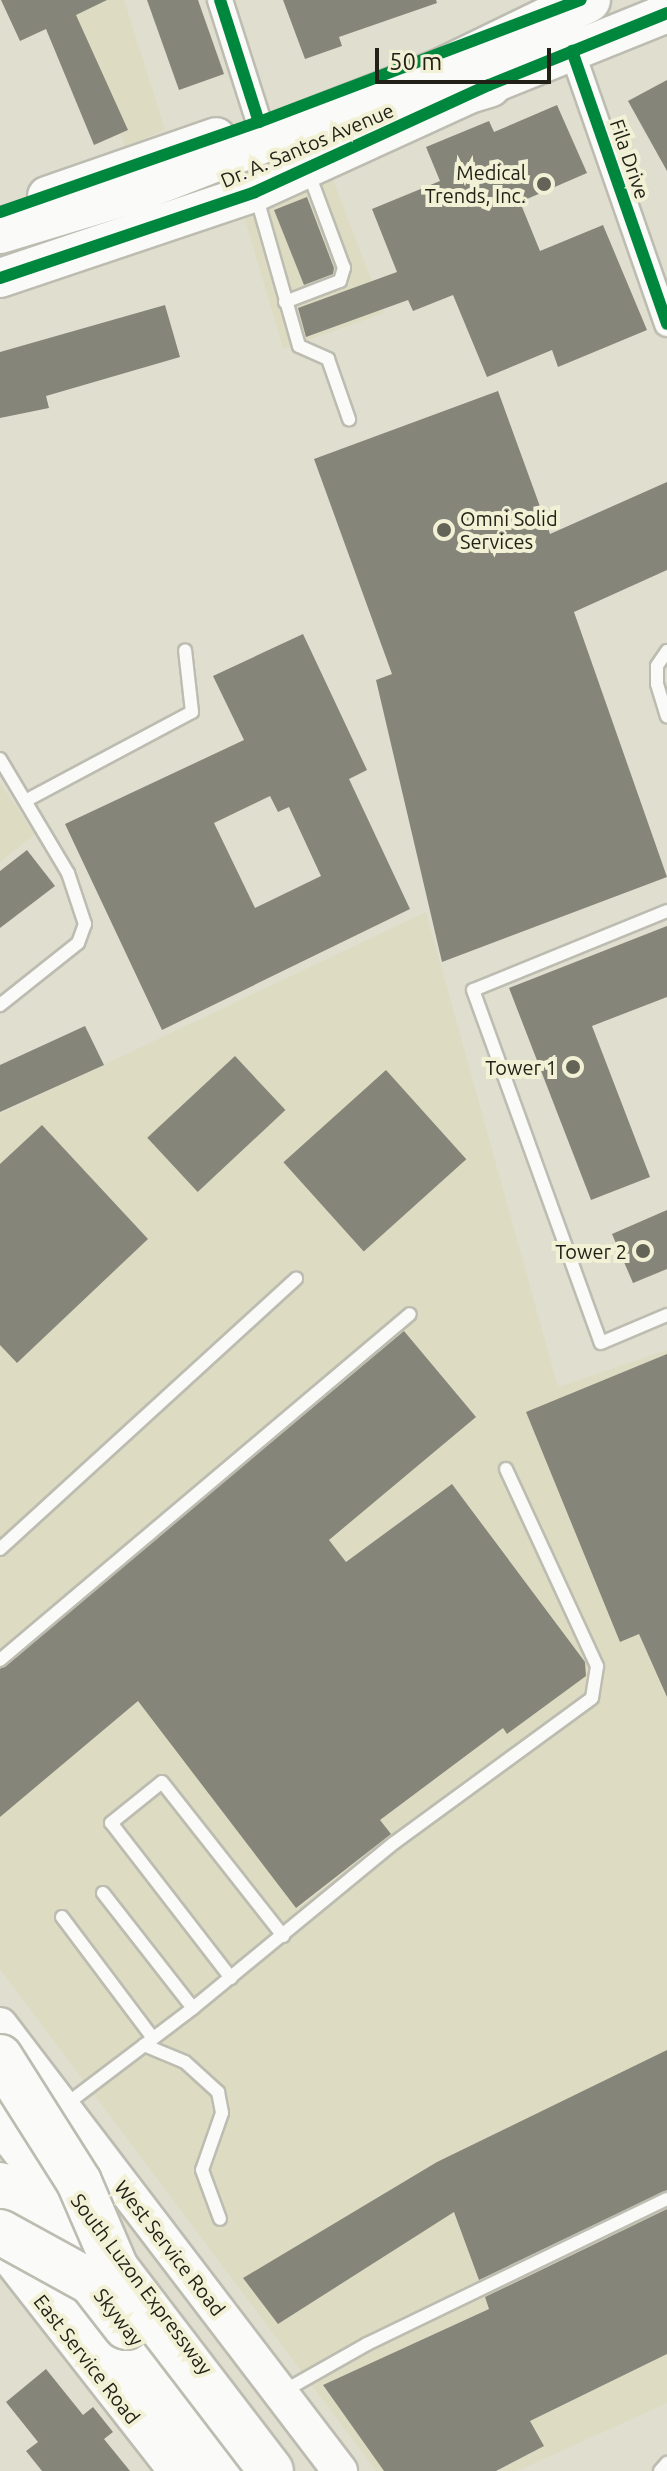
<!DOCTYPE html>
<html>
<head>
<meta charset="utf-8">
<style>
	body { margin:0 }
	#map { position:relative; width:667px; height:2471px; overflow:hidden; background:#dfdecf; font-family:Ubuntu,sans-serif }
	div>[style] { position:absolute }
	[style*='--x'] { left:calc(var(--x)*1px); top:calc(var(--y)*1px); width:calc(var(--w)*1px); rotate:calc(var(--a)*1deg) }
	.built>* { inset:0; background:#dddcc2 }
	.building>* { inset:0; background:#86857a; transform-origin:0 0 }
	.roads { filter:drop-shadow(2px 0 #bdbcb1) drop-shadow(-2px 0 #bdbcb1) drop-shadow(0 2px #bdbcb1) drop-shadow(0 -2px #bdbcb1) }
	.service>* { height:12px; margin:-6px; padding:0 6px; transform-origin:6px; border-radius:6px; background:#fafaf8 }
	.minor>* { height:24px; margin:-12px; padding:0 12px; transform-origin:12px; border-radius:12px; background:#fafaf8 }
	.secondary>* { height:34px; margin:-17px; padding:0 17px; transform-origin:17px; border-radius:17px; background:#fafaf8 }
	.primary>* { height:38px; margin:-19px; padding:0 19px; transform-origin:19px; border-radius:19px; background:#fafaf8 }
	.motorway>* { height:44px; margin:-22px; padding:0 22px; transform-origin:22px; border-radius:22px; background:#fafaf8 }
	.bridges { filter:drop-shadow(2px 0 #bdbcb1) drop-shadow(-2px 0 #bdbcb1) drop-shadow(0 2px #bdbcb1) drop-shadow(0 -2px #bdbcb1) }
	.motorway-bridge>* { height:44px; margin:-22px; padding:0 22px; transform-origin:22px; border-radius:22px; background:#fafaf8 }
	.cycleway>* { height:12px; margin:-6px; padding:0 6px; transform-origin:6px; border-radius:6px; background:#00873e }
	.dots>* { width:22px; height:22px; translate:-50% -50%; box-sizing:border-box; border:4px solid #f2f1d6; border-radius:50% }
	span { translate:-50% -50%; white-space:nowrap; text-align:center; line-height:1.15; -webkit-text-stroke:8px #f2f1d6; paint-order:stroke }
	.street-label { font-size:20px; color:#222117 }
	.poi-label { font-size:20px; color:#222117 }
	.right { translate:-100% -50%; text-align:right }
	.left { translate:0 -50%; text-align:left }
	.scale { position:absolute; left:375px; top:48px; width:176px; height:36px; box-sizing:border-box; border:4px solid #222117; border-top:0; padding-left:10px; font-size:24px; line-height:28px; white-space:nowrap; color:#222117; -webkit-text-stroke:6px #f2f1d6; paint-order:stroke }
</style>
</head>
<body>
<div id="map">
	<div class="built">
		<div style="clip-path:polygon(66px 0,124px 0,165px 129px,126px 148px)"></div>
		<div style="clip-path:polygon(333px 180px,384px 313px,283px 349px,245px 219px)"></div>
		<div style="clip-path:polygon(0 783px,35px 834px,0 862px)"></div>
		<div style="clip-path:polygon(426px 912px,558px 1387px,667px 1350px,667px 2403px,517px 2471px,376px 2471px,0 1969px,0 1114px)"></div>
	</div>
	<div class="building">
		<div style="clip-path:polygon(1px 0,107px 0,76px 15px,128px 130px,94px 145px,46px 29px,20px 41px)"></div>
		<div style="clip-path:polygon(147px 0,198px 0,224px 74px,179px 90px)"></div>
		<div style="clip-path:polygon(283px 0,436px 0,437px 3px,339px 37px,342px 46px,305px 59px)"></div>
		<div style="clip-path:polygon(667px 80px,667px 171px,628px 101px)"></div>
		<div style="clip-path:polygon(557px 105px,587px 173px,520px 202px,540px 251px,603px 225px,647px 330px,558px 367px,552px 350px,487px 377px,453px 295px,413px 311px,408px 300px,306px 337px,298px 308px,397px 272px,372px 209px,440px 181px,426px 147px,489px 121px,494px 132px)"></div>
		<div style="clip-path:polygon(307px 197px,334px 268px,333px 274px,304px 285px,274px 210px)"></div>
		<div style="clip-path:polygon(165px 305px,180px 357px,46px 396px,49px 408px,0 418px,0 352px)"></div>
		<div style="clip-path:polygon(498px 391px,550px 534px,667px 482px,667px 570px,574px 612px,667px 877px,442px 962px,376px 680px,392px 674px,314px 459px)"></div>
		<div style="clip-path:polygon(evenodd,303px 634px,367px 770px,349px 779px,410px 909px,162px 1030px,65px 824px,244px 740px,213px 676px,303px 634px,270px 796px,278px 812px,289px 807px,321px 876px,255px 908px,214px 823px,270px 796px)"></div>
		<div style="clip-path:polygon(27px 850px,55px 886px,0 928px,0 871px)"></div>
		<div style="clip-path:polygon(667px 926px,667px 997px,592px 1026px,650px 1177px,591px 1200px,509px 988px)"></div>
		<div style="clip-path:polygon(85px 1026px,104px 1065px,0 1112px,0 1065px)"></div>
		<div style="left:235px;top:1056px;width:74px;height:120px;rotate:47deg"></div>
		<div style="left:386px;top:1070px;width:120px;height:138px;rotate:48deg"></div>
		<div style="clip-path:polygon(42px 1125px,148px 1239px,17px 1363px,0 1345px,0 1164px)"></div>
		<div style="clip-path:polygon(667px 1210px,667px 1269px,633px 1283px,612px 1234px)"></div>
		<div style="clip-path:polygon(404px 1331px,476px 1417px,329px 1540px,346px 1562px,452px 1484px,585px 1662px,586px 1676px,507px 1734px,503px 1728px,380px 1820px,391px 1834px,296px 1908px,138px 1701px,0 1817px,0 1669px)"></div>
		<div style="clip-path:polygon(667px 1354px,667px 1697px,639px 1634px,620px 1642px,526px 1412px)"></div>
		<div style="clip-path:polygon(667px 2050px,667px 2190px,479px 2280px,454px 2212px,278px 2324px,243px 2278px,437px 2162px)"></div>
		<div style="clip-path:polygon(667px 2209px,667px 2354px,530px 2421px,544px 2446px,496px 2471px,384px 2471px,323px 2385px,489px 2309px,485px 2297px)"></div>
		<div style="clip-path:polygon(46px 2369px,83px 2415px,93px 2407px,113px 2432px,104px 2439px,130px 2471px,42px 2471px,26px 2451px,38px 2442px,6px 2402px)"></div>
	</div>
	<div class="roads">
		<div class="service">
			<div style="--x:256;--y:195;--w:157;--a:74.1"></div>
			<div style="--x:299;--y:346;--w:32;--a:24"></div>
			<div style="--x:328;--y:359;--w:64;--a:70.7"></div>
			<div style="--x:285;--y:302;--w:59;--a:-20.9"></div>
			<div style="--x:340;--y:281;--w:14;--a:-73"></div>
			<div style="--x:344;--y:268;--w:100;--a:-110.4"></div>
			<div style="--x:667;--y:651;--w:18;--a:124"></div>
			<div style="--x:657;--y:666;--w:18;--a:90"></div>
			<div style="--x:657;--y:684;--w:34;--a:73"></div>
			<div style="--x:0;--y:759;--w:133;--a:59.2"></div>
			<div style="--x:68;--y:873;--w:54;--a:71.6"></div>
			<div style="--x:85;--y:924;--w:20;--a:110"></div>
			<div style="--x:78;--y:943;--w:100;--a:141.5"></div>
			<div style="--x:27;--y:800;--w:187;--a:-28.1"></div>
			<div style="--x:192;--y:712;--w:62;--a:-96.4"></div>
			<div style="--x:667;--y:911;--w:209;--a:157.8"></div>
			<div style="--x:473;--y:990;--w:375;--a:70.1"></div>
			<div style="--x:601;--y:1343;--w:72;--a:-23"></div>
			<div style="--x:0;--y:1549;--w:401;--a:-42.4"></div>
			<div style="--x:0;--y:1660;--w:536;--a:-40.16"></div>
			<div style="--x:103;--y:1893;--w:146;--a:52"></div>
			<div style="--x:62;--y:1917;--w:151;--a:53.1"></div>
			<div style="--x:231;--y:1978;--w:196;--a:-127.7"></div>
			<div style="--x:111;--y:1823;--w:65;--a:-38.8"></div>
			<div style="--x:162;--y:1782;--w:196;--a:51.8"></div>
			<div style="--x:144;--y:2045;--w:44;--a:22.5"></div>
			<div style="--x:185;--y:2062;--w:45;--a:42.3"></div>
			<div style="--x:218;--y:2092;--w:21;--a:79"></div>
			<div style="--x:222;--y:2113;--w:60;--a:109.3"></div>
			<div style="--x:202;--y:2170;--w:52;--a:69.8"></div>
			<div style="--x:64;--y:2106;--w:162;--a:-37.2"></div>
			<div style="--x:193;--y:2008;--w:260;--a:-39.4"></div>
			<div style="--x:394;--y:1843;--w:245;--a:-36.2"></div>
			<div style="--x:592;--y:1698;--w:32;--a:-81"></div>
			<div style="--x:597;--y:1666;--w:217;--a:-114.8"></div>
			<div style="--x:284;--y:2391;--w:95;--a:-29.5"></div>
			<div style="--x:367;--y:2344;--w:333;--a:-25.8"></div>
			<div style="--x:660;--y:2471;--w:11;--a:-49"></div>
		</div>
		<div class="minor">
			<div style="--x:220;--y:0;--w:128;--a:72.3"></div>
			<div style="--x:572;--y:51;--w:289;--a:70.8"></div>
		</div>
		<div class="secondary">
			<div style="--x:0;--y:2025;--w:561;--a:52.68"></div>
			<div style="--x:0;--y:2246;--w:286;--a:52"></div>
		</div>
		<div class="primary">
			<div style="--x:47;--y:196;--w:179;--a:-19.2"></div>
			<div style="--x:0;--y:278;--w:269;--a:-18.6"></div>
			<div style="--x:255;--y:192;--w:257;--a:-24.6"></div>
			<div style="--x:489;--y:85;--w:192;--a:-22"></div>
		</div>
		<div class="motorway">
			<div style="--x:415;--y:107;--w:77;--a:-16.6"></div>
			<div style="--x:0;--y:231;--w:145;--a:-16.8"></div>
			<div style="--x:139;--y:189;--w:327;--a:-21.3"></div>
			<div style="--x:444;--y:70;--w:160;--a:-25.9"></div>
			<div style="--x:0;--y:2118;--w:160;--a:52.1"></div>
			<div style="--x:0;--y:2185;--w:360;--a:52.6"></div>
		</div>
	</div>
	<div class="bridges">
		<div class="motorway-bridge">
			<div style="--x:0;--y:2057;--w:148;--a:57.7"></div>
			<div style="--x:79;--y:2182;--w:94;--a:66.7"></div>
			<div style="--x:116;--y:2268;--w:255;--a:52.6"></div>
			<div style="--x:0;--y:2232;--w:104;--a:28.8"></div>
			<div style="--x:91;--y:2282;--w:57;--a:52.1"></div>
		</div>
	</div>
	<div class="cycleway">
		<div style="--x:220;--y:0;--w:128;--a:72.3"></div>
		<div style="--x:572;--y:51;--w:289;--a:70.8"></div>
		<div style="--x:0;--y:212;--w:274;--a:-19.2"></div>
		<div style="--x:259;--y:122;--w:344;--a:-20.8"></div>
		<div style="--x:0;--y:278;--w:269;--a:-18.6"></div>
		<div style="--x:255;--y:192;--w:257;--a:-24.6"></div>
		<div style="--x:489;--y:85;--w:192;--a:-22"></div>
	</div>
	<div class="dots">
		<div style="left:544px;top:184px;background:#646357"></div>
		<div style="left:444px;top:530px;background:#646357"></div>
		<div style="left:573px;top:1067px;background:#646357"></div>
		<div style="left:643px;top:1251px;background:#646357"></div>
	</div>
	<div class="street-label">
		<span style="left:307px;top:145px;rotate:-23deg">Dr. A. Santos Avenue</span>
		<span style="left:630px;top:159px;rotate:71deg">Fila Drive</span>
		<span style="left:170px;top:2248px;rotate:52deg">West Service Road</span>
		<span style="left:142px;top:2284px;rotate:53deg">South Luzon Expressway</span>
		<span style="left:119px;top:2317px;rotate:52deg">Skyway</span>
		<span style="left:87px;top:2359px;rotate:52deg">East Service Road</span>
	</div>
	<div class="poi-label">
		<span class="right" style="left:526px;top:184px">Medical<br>Trends, Inc.</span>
		<span class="left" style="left:460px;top:530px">Omni Solid<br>Services</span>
		<span class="right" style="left:557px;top:1067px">Tower 1</span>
		<span class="right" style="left:627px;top:1251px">Tower 2</span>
	</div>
	<div class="scale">50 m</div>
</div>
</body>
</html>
